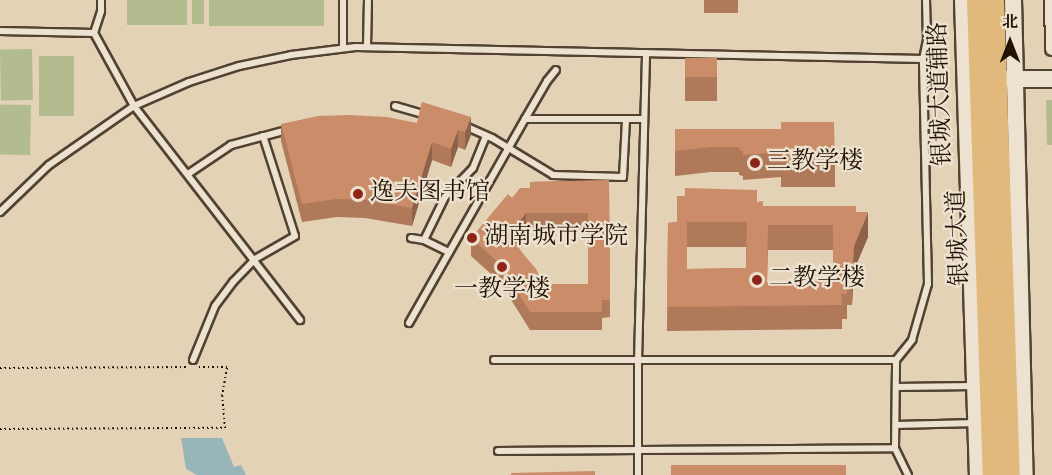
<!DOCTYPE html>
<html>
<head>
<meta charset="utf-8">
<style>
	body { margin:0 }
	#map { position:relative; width:1052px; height:475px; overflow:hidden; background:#e4d2b7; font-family:"Sorts Mill Goudy","Noto Serif SC",serif }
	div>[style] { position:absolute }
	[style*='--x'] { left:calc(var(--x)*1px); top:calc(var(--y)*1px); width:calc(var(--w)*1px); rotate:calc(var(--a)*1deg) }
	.green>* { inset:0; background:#b2bc8f; transform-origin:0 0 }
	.water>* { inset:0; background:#98b5b8 }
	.path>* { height:2px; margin-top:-1px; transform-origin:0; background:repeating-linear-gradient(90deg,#221204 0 1.5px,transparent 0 4.5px) }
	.roads { filter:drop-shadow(2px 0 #524231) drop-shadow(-2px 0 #524231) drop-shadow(0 2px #524231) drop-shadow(0 -2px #524231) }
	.service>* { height:6px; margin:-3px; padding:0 3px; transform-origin:3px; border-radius:3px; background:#ede2d0 }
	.minor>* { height:12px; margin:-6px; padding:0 6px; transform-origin:6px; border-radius:6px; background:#ede2d0 }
	.tertiary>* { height:16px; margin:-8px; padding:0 8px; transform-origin:8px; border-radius:8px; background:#ede2d0 }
	.primary>* { height:20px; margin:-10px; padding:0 10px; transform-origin:10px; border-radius:10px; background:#e2b97c }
	.wall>* { inset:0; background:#af795a; transform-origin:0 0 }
	.shaded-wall>* { inset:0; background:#8e634a }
	.building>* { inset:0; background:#cb8d69; transform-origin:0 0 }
	.dots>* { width:16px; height:16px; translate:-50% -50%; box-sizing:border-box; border:3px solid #ede2d0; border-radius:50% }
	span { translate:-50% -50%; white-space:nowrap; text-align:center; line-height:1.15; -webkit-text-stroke:4.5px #ede2d0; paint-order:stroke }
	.street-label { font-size:24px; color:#221204 }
	.poi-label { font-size:24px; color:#221204 }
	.left { translate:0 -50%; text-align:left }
	.north { position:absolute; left:980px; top:12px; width:60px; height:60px; -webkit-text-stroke:4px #ede2d0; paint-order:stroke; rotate:0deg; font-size:16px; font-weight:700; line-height:24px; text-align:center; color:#221204 }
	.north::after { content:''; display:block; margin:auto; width:21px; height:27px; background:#221204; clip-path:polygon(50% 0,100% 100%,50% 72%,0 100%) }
</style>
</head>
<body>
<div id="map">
	<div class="green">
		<div style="left:127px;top:0;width:60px;height:25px"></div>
		<div style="left:192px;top:0;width:12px;height:24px"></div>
		<div style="left:209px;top:0;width:115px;height:26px"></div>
		<div style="left:32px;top:49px;width:51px;height:32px;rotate:89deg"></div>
		<div style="left:39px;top:56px;width:35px;height:60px"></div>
		<div style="clip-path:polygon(1046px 100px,1052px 100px,1052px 145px,1047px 145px)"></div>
		<div style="left:31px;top:105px;width:50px;height:31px;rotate:91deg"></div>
	</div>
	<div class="water">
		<div style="clip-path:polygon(181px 438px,222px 438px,234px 467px,241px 465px,246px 475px,197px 475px,186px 469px)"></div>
	</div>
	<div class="path">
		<div style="--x:0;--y:368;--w:189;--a:-0.3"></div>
		<div style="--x:0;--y:429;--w:225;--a:-0.3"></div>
		<div style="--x:225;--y:428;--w:32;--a:-95"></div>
		<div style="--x:222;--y:396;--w:29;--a:-80"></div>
		<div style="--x:227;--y:367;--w:29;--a:180"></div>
	</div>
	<div class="roads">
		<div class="service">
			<div style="--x:0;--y:31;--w:94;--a:1.2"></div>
			<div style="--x:94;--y:33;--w:83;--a:61.3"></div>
			<div style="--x:134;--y:106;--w:271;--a:52.2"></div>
			<div style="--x:94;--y:33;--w:23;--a:-72"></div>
			<div style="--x:101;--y:11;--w:11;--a:-90"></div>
			<div style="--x:367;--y:47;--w:47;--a:-88.8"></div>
			<div style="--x:343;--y:48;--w:48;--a:-90"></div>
			<div style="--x:395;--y:106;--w:33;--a:16"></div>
			<div style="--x:525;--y:119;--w:44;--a:-59.9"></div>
			<div style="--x:547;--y:81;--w:14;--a:-51"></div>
			<div style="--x:465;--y:126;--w:30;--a:24"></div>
			<div style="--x:492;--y:138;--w:71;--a:31.2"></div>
			<div style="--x:553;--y:175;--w:70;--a:1.6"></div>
			<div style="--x:623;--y:177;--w:58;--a:-87"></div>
			<div style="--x:188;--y:174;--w:52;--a:-34"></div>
			<div style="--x:231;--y:145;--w:58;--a:-15"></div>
			<div style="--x:0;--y:212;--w:68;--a:-43.8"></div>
			<div style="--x:49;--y:165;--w:103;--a:-34.8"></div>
			<div style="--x:134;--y:106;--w:60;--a:-23.6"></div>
			<div style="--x:189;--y:82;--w:52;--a:-17.7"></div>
			<div style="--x:239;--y:66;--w:53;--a:-11.9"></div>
			<div style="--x:291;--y:55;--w:65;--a:-7"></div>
			<div style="--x:356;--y:47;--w:567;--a:1.21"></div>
			<div style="--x:411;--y:238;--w:13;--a:9"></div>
			<div style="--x:424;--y:240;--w:28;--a:26"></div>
			<div style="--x:424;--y:240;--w:48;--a:-64"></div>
			<div style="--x:445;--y:197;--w:40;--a:-46"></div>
			<div style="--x:473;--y:168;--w:35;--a:-68"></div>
			<div style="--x:409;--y:323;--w:235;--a:-60.4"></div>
			<div style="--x:525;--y:119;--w:119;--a:0"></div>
			<div style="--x:193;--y:360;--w:58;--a:-67.8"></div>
			<div style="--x:215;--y:306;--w:30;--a:-53"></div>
			<div style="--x:233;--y:282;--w:32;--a:-46"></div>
			<div style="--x:255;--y:259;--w:46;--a:-29.9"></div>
			<div style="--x:295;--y:236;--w:105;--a:-107.7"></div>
			<div style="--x:494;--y:360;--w:402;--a:0"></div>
			<div style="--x:896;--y:387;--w:79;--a:-0.7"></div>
			<div style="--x:896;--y:425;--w:80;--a:-1.4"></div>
			<div style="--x:498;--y:451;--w:397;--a:-0.4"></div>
			<div style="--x:638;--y:475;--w:114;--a:-90"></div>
			<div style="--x:638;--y:361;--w:308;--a:-88.5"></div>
			<div style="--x:908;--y:475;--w:30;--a:-116"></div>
			<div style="--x:895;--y:448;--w:88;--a:-89.3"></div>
			<div style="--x:896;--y:360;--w:26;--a:-51"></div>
			<div style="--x:912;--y:340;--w:58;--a:-74.1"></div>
			<div style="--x:928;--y:284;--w:225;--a:-91.3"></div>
			<div style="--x:923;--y:59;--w:19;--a:-78"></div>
			<div style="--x:927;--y:40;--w:40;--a:-91.4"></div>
		</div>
		<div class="minor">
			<div style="--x:1051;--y:0;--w:49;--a:88.8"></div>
		</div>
		<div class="tertiary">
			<div style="--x:963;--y:0;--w:475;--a:88.2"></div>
			<div style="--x:1013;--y:0;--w:475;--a:88.6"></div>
			<div style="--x:1004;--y:79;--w:48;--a:0"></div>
		</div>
		<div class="primary">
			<div style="--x:977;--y:0;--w:475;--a:88.1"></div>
			<div style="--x:994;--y:0;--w:475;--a:88.1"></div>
		</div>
	</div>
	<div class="wall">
		<div style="left:704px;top:0;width:34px;height:13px"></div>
		<div style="left:685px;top:58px;width:32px;height:43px"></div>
		<div style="clip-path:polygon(422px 102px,471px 135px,465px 150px,458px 147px,451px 167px,432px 160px,412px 226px,365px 218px,337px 217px,302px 222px,281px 141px,281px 124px,417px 123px)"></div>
		<div style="clip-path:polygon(675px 129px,835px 162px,835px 187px,781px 187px,781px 177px,743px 180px,743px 176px,739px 175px,739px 172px,711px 172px,675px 176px)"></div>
		<div style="clip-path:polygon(evenodd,609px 180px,610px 317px,602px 318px,602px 330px,530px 330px,500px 282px,471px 256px,471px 238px,512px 198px,530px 188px,530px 182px,609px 180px,526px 231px,588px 231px,588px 284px,544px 284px,516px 244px,526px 231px)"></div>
		<div style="clip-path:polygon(evenodd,763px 206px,856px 212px,868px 237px,854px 270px,852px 305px,847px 305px,847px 319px,842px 319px,842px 329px,667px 331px,668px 223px,677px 222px,763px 206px,687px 247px,746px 247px,746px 268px,687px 269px,687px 247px,763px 206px,768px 250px,833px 250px,833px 270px,826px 281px,767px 282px,768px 250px)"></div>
	</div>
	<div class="shaded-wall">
		<div style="clip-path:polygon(471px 117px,471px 135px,465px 150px,465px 132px)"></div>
		<div style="clip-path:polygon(458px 130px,458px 147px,451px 167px,451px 149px)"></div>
		<div style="clip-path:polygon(432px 142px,432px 160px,412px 226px,412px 208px)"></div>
		<div style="clip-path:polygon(868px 212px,868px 237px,854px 270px,852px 305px,852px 280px,854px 246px)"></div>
		<div style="clip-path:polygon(526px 213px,526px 231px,508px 253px,508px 236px)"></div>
	</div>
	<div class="building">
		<div style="left:685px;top:58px;width:32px;height:19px"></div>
		<div style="clip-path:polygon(422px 102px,471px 117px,465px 132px,458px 130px,451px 149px,432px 142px,412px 208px,365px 200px,337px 199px,302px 204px,281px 124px,318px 116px,348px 115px,387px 117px,417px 123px)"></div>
		<div style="clip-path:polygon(781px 122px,834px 122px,835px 162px,781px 162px,781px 152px,743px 155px,743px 151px,739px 150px,739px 147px,711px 147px,675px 151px,675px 129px,781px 129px)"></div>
		<div style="clip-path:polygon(evenodd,609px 180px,610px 300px,602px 300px,602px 312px,530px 312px,500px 264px,471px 238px,508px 194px,512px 198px,520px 188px,531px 188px,530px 182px,609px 180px,526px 213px,588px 213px,588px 284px,544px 284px,536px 269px,508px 236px,526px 213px)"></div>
		<div style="clip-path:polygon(evenodd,685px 188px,757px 190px,757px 202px,763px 201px,763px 206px,856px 206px,856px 212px,868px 212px,854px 246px,852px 280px,847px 280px,847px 294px,841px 294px,842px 305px,667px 307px,668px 223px,677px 222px,677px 196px,685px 196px,685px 188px,687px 222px,747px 222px,746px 268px,687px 269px,687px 222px,685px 188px,768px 225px,833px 225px,833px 270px,826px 270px,826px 281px,767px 282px,768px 225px)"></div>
		<div style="left:671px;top:465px;width:175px;height:10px"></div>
		<div style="clip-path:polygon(595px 471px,595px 475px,511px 475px,511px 473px)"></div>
	</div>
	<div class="dots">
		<div style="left:755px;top:163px;background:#8f2418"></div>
		<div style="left:358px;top:194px;background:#8f2418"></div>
		<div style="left:472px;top:238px;background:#8f2418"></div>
		<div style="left:502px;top:267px;background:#8f2418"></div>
		<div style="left:757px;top:280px;background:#8f2418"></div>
	</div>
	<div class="street-label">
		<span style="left:942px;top:94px;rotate:-92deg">银城大道辅路</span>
		<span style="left:960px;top:238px;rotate:-92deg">银城大道</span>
	</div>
	<div class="poi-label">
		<span class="left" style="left:767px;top:163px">三教学楼</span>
		<span class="left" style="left:370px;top:194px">逸夫图书馆</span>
		<span class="left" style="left:484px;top:238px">湖南城市学院</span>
		<span class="left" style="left:769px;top:280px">二教学楼</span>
		<span style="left:502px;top:291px">一教学楼</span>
	</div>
	<div class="north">北</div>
</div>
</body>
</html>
